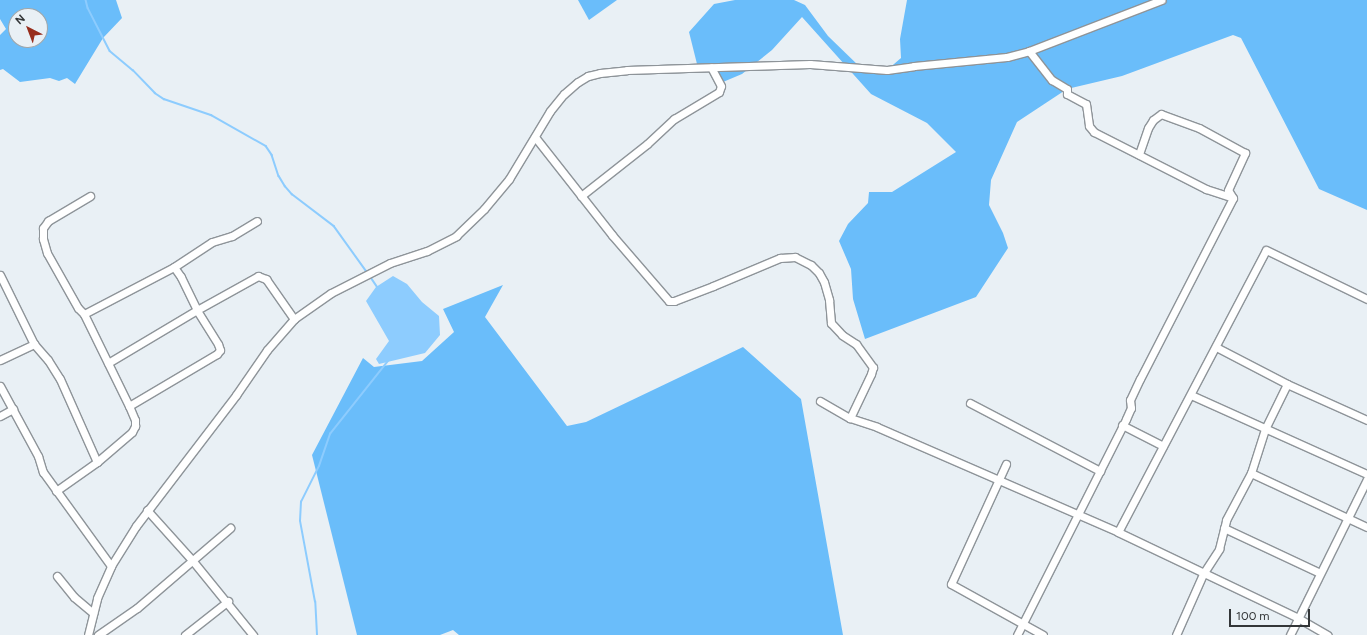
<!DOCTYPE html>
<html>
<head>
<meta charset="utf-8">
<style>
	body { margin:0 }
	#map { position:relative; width:1367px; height:635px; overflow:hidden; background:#e9f0f5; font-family:Figtree,sans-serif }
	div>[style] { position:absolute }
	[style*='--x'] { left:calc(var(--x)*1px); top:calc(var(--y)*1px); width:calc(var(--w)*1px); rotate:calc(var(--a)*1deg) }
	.forest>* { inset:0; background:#6abdfa }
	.water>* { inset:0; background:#8dccfe }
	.stream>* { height:1.5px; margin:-0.75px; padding:0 0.75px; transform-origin:0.75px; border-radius:0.75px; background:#8dccfe }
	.roads { filter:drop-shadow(1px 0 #8e9499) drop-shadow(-1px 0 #8e9499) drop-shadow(0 1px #8e9499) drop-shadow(0 -1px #8e9499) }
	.minor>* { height:7px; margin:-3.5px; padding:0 3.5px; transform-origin:3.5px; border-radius:3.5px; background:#fff }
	span { translate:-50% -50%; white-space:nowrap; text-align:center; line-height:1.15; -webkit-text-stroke:3.5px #e9f0f5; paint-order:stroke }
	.north { position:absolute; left:8px; top:8px; width:40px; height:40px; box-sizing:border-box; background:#e9f0f5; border:1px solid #a0a6a9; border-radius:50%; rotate:318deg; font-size:11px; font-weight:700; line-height:16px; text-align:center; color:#333638 }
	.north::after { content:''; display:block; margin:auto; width:14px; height:18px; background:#972d1c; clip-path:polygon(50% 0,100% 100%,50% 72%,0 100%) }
	.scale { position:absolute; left:1229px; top:609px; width:81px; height:18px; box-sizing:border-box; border:2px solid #333638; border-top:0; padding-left:5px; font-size:12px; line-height:14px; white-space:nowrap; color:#333638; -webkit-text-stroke:3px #e9f0f5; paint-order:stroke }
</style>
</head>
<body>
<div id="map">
	<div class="forest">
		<div style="clip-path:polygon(evenodd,0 0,116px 0,122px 18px,103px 38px,75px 84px,67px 78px,59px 81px,50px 78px,20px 82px,3px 69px,0 70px,0 35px,6px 29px,0 19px,0 0,16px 16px,40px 16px,40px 40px,16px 40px,16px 16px)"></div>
		<div style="clip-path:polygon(578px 0,617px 0,589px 20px)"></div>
		<div style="clip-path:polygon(735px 0,794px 0,805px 5px,828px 36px,861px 68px,887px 70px,901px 58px,900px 39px,907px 0,1367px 0,1367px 210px,1319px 189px,1241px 38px,1233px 35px,1122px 76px,1067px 89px,1017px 122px,991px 180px,989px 205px,1003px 233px,1008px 248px,976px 297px,865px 339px,853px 299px,851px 269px,839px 241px,848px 224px,868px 203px,869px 192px,892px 192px,956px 152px,927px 123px,871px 94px,802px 17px,772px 50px,742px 74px,723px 82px,697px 64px,689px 32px,714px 4px)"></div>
		<div style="clip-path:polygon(503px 285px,485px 317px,567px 426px,586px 422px,743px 347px,801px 399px,843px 635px,459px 635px,453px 630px,440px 635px,357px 635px,312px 455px,363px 358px,374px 367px,422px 361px,454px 332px,443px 309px)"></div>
	</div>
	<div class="water">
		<div style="clip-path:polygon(393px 276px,407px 284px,422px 302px,439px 316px,440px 335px,425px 353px,379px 364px,376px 359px,389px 341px,366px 301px,376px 287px)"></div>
	</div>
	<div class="stream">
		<div style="--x:86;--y:0;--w:8;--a:76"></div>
		<div style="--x:88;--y:8;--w:48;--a:62.9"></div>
		<div style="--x:110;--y:51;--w:30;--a:40"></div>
		<div style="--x:133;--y:70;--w:32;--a:46"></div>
		<div style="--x:155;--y:93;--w:11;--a:34"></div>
		<div style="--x:164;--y:99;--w:50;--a:18.8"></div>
		<div style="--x:211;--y:115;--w:63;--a:29.4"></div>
		<div style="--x:266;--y:146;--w:11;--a:56"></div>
		<div style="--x:272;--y:155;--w:22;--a:72"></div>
		<div style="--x:279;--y:176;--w:12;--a:59"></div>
		<div style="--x:285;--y:186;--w:11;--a:49"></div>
		<div style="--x:292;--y:194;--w:53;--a:37.3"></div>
		<div style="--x:334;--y:226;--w:57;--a:54.3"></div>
		<div style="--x:370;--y:276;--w:14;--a:56"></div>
		<div style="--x:317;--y:635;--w:33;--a:-93"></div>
		<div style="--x:315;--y:602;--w:82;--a:-100.5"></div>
		<div style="--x:300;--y:521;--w:19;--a:-87"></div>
		<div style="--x:301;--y:502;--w:40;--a:-63.4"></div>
		<div style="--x:319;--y:466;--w:34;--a:-71"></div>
		<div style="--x:330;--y:434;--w:93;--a:-51.5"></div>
	</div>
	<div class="roads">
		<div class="minor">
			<div style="--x:1029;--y:51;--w:37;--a:52"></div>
			<div style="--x:1052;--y:80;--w:17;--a:31"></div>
			<div style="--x:1067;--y:89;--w:5;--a:90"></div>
			<div style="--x:1067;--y:94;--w:21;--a:28"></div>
			<div style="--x:1086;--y:104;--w:22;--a:82"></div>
			<div style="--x:1089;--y:126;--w:8;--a:50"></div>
			<div style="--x:1094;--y:132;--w:126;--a:27"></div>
			<div style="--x:1206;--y:189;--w:28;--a:18"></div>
			<div style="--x:535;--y:137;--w:125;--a:51.8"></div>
			<div style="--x:612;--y:235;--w:87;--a:49.2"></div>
			<div style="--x:669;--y:301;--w:5;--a:0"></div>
			<div style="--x:674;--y:301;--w:42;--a:-21"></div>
			<div style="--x:713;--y:286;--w:73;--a:-22.7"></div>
			<div style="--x:780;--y:258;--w:15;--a:-4"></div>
			<div style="--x:795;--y:257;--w:18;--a:27"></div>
			<div style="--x:811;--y:265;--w:11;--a:45"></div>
			<div style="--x:819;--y:273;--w:10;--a:61"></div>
			<div style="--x:824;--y:282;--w:19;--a:74"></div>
			<div style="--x:829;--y:300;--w:23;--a:85"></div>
			<div style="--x:831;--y:323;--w:16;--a:47"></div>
			<div style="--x:842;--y:335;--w:17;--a:33"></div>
			<div style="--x:856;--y:344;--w:29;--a:54"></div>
			<div style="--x:873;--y:367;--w:7;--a:106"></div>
			<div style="--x:871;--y:374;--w:49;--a:115.5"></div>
			<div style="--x:581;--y:196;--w:84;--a:-38.2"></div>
			<div style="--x:647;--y:144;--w:37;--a:-43"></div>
			<div style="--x:674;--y:119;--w:52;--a:-31"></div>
			<div style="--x:719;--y:92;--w:6;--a:-72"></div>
			<div style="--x:721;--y:86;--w:21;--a:-118"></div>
			<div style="--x:0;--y:275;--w:77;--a:63.8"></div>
			<div style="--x:34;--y:344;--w:21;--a:49"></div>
			<div style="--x:48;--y:360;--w:22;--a:58"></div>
			<div style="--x:60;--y:379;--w:91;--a:66"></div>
			<div style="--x:84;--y:314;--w:102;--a:-27.6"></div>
			<div style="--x:174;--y:267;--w:45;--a:-33.3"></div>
			<div style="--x:212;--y:242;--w:21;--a:-17"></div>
			<div style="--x:232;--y:236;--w:29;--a:-31"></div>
			<div style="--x:1216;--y:347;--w:80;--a:27.5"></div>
			<div style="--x:1287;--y:384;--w:88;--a:24.2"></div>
			<div style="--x:0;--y:360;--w:38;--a:-25"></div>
			<div style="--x:108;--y:363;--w:104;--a:-30.8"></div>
			<div style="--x:197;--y:310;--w:37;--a:-116"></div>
			<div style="--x:181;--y:277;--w:12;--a:-125"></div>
			<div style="--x:0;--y:386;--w:80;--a:61.5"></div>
			<div style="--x:38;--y:456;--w:17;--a:73"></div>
			<div style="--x:43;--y:472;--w:116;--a:54.1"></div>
			<div style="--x:1191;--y:395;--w:193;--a:24.2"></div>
			<div style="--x:820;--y:401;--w:34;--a:30"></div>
			<div style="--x:850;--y:418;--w:28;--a:18"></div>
			<div style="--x:877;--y:427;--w:263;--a:23.5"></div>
			<div style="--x:1118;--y:532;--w:199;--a:25.5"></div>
			<div style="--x:1298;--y:618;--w:34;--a:30"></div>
			<div style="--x:970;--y:403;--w:147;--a:27.6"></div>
			<div style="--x:129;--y:406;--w:102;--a:-30.6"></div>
			<div style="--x:217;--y:354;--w:5;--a:-53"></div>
			<div style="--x:220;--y:350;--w:6;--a:-108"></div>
			<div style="--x:218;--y:344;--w:40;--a:-122"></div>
			<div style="--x:197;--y:310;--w:70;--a:-29.1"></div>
			<div style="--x:258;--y:276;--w:9;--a:21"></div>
			<div style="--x:266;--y:279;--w:49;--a:55"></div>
			<div style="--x:0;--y:416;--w:15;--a:-28"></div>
			<div style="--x:1122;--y:425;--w:46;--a:27.1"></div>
			<div style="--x:1006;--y:464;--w:132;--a:114.6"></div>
			<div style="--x:951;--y:584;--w:105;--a:29"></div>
			<div style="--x:1251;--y:473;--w:128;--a:25"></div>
			<div style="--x:56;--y:491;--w:50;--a:-35.3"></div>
			<div style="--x:97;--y:462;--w:46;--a:-40.6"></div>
			<div style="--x:132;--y:432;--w:7;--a:-63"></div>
			<div style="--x:135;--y:426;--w:6;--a:-90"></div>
			<div style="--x:135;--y:420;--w:15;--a:-113"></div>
			<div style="--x:129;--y:406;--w:102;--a:-116.1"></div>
			<div style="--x:84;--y:314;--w:8;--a:-135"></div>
			<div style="--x:78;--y:308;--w:63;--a:-119.4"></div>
			<div style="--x:47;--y:253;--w:15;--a:-106"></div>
			<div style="--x:43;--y:239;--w:11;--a:-90"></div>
			<div style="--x:43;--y:228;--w:9;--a:-54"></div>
			<div style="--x:48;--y:221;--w:49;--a:-30.8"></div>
			<div style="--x:147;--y:510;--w:67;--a:48"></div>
			<div style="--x:192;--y:560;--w:97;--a:50.9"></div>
			<div style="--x:1224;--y:528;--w:106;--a:25.1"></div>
			<div style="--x:1118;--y:532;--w:318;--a:-62.3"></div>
			<div style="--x:1266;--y:250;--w:112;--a:25.9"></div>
			<div style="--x:57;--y:576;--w:27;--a:51"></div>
			<div style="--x:74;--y:597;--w:25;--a:40"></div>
			<div style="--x:88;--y:635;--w:38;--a:-76"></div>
			<div style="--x:97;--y:598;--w:35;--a:-66"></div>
			<div style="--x:111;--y:566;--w:47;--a:-58"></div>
			<div style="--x:136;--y:526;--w:165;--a:-52.6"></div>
			<div style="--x:236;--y:395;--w:55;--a:-55.4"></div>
			<div style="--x:267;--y:350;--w:41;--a:-48.9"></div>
			<div style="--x:294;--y:319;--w:45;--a:-35.1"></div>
			<div style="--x:331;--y:293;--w:66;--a:-27"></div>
			<div style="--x:390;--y:263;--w:39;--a:-18"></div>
			<div style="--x:427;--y:251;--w:33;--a:-27"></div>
			<div style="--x:456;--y:236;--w:39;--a:-44"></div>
			<div style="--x:484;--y:209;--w:39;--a:-50"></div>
			<div style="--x:509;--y:179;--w:79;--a:-58.9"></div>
			<div style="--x:550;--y:111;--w:22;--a:-51"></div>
			<div style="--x:564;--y:94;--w:18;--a:-41"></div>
			<div style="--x:578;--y:82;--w:12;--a:-31"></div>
			<div style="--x:588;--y:76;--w:12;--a:-14"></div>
			<div style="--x:600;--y:73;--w:27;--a:-6"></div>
			<div style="--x:627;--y:70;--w:183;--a:-1.9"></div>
			<div style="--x:810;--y:64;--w:77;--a:4.5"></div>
			<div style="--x:887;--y:70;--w:27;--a:-8"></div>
			<div style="--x:914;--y:66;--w:93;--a:-5.5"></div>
			<div style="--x:1007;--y:57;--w:23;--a:-15"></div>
			<div style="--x:1029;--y:51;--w:142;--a:-21.1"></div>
			<div style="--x:98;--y:635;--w:47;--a:-34.7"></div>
			<div style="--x:137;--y:608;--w:123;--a:-40.7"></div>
			<div style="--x:185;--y:635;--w:55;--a:-38.3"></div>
			<div style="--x:1017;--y:635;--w:242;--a:-63.2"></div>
			<div style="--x:1126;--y:419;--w:12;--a:-66"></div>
			<div style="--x:1131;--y:408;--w:8;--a:-97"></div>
			<div style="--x:1130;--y:400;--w:23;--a:-65"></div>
			<div style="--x:1140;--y:379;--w:203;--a:-62.8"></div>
			<div style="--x:1233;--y:198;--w:9;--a:-122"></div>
			<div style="--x:1228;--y:190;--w:41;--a:-65.3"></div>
			<div style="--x:1245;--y:153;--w:52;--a:-151.5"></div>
			<div style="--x:1199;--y:128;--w:40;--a:-159.8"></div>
			<div style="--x:1161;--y:114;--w:10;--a:143"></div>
			<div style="--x:1153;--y:120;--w:9;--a:122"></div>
			<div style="--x:1148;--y:128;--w:28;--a:109"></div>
			<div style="--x:1176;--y:635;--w:67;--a:-66.1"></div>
			<div style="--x:1203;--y:574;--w:30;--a:-57"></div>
			<div style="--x:1219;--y:549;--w:30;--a:-76"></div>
			<div style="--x:1226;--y:520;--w:53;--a:-62"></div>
			<div style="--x:1251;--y:473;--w:46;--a:-72.3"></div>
			<div style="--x:1265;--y:429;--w:50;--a:-63.9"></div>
			<div style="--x:1290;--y:635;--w:174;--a:-63.7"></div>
		</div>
	</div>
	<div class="north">N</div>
	<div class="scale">100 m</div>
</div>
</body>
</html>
